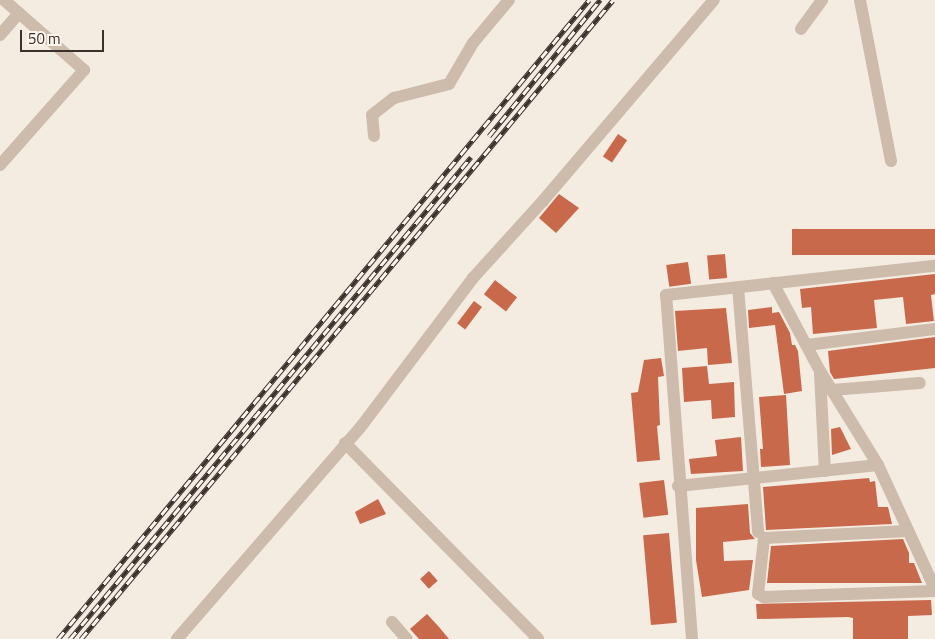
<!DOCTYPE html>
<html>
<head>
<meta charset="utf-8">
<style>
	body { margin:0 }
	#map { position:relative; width:935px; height:639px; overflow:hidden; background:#f4ebe1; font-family:"Titillium Web",sans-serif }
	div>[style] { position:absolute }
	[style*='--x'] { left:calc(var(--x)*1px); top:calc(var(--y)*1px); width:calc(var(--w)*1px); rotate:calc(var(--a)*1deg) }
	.building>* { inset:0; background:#c8694b; transform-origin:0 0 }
	.minor>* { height:12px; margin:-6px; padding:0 6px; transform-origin:6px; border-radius:6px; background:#cdbbac }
	.rail>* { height:5px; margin-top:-2.5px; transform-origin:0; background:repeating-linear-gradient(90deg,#fbf5ee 0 9px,#3b302b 0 18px); box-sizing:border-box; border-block:1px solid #3b302b }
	span { translate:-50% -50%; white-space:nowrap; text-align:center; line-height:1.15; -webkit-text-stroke:4.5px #fbf5ee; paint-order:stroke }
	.scale { position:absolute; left:20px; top:30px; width:84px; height:22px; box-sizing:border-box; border:2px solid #3b302b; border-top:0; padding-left:6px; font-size:15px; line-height:18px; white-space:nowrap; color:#3b302b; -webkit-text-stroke:4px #fbf5ee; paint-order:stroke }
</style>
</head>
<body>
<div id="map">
	<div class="building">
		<div style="left:618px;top:134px;width:11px;height:27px;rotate:34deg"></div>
		<div style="clip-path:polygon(559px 194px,579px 208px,556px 233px,539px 218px)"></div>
		<div style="left:935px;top:229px;width:26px;height:143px;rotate:90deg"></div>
		<div style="left:725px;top:254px;width:24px;height:18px;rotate:85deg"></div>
		<div style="left:688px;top:262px;width:22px;height:22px;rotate:82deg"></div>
		<div style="clip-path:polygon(935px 274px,935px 294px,931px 295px,934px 321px,906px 324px,903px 297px,874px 300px,877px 328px,813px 334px,811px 307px,802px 308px,800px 289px)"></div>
		<div style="left:495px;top:280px;width:28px;height:18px;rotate:38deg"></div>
		<div style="left:474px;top:301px;width:10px;height:28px;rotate:37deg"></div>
		<div style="clip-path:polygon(772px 307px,772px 313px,779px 312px,790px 333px,792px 345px,795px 345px,798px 351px,802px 391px,784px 394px,775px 325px,749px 328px,748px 310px)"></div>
		<div style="clip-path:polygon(726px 308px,732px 363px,708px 365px,707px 348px,678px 351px,675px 311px)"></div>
		<div style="clip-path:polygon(935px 337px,935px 368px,834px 379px,830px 372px,828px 351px)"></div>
		<div style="clip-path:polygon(661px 358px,664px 376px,658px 377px,660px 425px,657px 426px,660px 460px,637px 462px,631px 393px,638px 392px,644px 360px)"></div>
		<div style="clip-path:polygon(707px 366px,709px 384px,734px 382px,735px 417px,712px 419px,711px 400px,684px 402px,682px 368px)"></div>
		<div style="clip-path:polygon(786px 395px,790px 465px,761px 467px,760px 449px,763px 449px,759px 397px)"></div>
		<div style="clip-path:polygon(840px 427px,851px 449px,832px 455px,831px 429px)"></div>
		<div style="clip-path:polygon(741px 437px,743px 471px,691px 474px,689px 459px,717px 456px,715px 440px)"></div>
		<div style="clip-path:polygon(869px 478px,870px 482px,875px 481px,878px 507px,888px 507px,892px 524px,766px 530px,763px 487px)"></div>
		<div style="left:664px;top:480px;width:35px;height:25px;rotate:83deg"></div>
		<div style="clip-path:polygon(378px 499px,386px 514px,360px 524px,355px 512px)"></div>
		<div style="clip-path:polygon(748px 504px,750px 533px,755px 539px,723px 542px,724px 561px,753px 560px,749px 590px,702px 597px,696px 560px,696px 508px)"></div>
		<div style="left:669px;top:533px;width:90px;height:26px;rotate:85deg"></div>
		<div style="clip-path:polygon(903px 539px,909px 553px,909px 563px,914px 563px,922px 583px,767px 583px,771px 546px)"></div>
		<div style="left:429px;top:571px;width:13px;height:12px;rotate:48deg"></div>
		<div style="clip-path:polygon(931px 600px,932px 615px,908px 616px,908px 639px,853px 639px,853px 618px,848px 617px,757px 619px,756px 604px)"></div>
		<div style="clip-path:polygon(427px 614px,439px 627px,449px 639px,419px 639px,410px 629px)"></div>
	</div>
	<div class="minor">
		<div style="--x:860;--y:0;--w:164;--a:79.1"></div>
		<div style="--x:801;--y:29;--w:36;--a:-54"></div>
		<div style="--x:0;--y:35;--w:29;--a:-49"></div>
		<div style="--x:374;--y:136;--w:21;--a:-95"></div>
		<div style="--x:372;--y:115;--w:28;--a:-38"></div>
		<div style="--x:394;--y:98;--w:57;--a:-14.3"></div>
		<div style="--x:449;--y:84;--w:48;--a:-59.7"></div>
		<div style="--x:473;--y:43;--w:56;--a:-50.1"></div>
		<div style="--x:0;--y:165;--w:127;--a:-48.5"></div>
		<div style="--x:84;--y:70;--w:106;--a:-138.8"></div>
		<div style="--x:773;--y:283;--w:100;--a:61.9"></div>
		<div style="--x:820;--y:371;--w:110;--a:58.3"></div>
		<div style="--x:878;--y:465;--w:136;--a:65.3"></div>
		<div style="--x:738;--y:287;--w:246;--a:85.3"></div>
		<div style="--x:807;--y:345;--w:129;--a:-7.1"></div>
		<div style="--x:820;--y:373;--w:98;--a:87.1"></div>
		<div style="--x:832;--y:390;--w:88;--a:-4.5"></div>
		<div style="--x:345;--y:443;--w:275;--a:45.4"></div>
		<div style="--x:678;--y:486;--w:201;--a:-6"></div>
		<div style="--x:908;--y:531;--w:144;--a:177.2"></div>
		<div style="--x:764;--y:538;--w:56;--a:96.1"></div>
		<div style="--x:758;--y:594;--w:7;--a:27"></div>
		<div style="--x:764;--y:597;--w:171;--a:-2"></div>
		<div style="--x:392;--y:622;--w:23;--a:49"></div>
		<div style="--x:177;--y:639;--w:279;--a:-49.1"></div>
		<div style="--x:360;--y:428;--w:188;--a:-53"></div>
		<div style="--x:473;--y:278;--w:103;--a:-47.8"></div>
		<div style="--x:542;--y:202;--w:265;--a:-49.6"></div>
		<div style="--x:692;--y:639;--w:345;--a:-94.3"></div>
		<div style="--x:666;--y:295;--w:271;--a:-6.2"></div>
	</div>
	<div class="rail">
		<div style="--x:489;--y:136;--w:176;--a:-50.8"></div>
		<div style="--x:58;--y:639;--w:831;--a:-50.27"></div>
		<div style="--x:70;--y:639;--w:627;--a:-50.24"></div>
		<div style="--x:81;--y:639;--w:831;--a:-50.22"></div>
	</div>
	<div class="scale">50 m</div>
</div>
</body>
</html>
